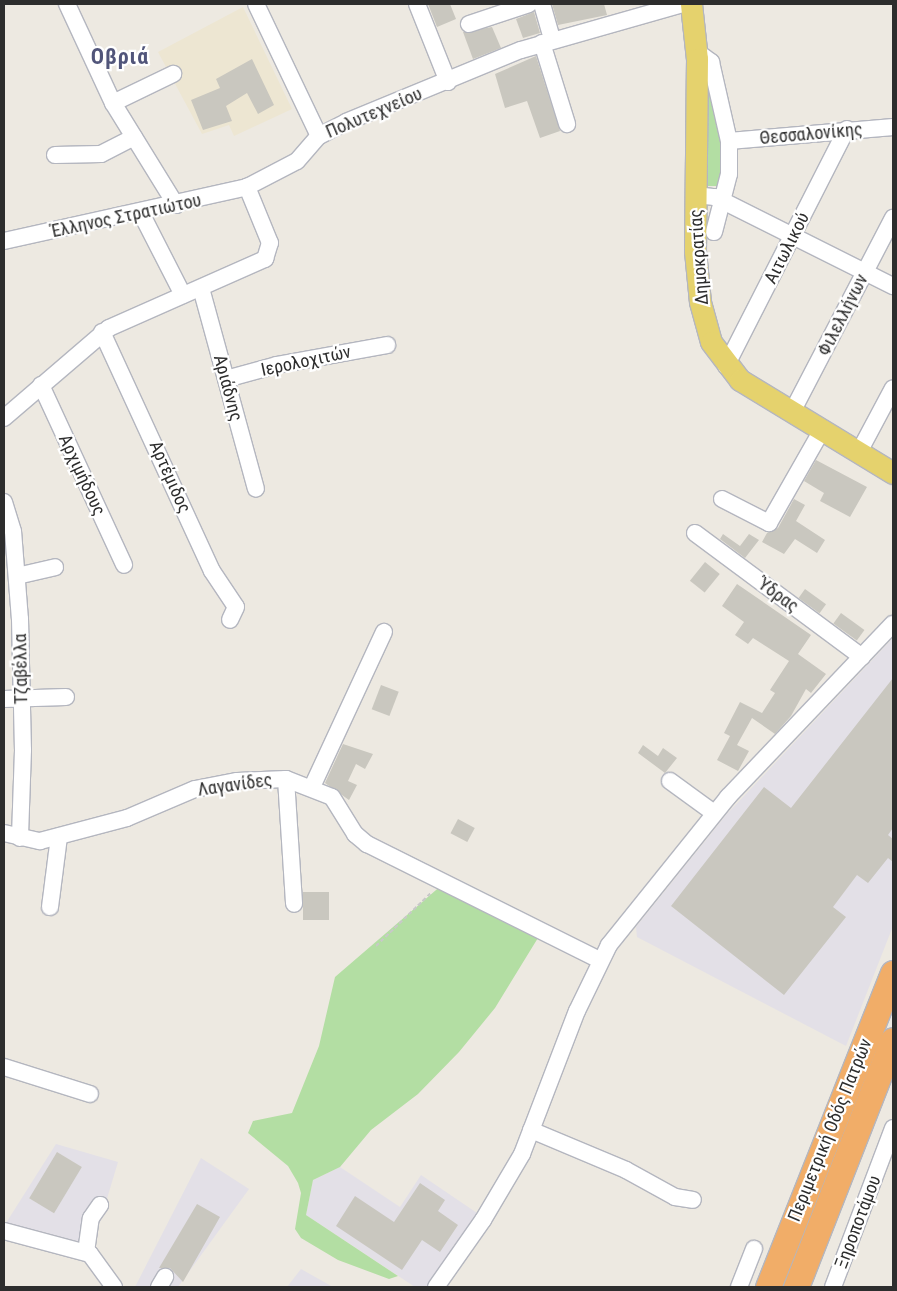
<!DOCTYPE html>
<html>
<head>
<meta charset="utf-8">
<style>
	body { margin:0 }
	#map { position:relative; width:897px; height:1291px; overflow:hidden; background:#ede9e1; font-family:"Roboto Condensed",sans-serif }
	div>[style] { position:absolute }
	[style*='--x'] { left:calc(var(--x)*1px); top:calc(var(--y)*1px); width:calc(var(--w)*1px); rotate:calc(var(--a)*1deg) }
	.industrial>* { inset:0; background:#e3e0e7 }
	.education>* { inset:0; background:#ede6d2 }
	.green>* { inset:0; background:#b3dea3 }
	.building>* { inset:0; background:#c9c7bf; transform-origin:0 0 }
	.path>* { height:2px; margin-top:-1px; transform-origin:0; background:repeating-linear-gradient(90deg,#c8c8c8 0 4px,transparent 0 6.5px) }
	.roads { filter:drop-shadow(1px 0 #b4b6bf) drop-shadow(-1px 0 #b4b6bf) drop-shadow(0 1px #b4b6bf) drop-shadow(0 -1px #b4b6bf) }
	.minor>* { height:16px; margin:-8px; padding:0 8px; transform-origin:8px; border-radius:8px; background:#fff }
	.major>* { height:21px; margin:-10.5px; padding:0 10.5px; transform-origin:10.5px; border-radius:10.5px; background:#e5d26d }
	.highway>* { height:25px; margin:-12.5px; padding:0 12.5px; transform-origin:12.5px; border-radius:12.5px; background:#f1ad68 }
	span { translate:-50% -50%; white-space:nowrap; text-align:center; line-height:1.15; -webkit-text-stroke:4.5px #fff; paint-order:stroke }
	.street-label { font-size:18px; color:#2d2d2d }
	.district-label { font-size:22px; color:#51557a; font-weight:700; letter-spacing:1px }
	.frame { position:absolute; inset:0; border:5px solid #2d2d2d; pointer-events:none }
</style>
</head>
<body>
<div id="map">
	<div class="industrial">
		<div style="clip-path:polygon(893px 638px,893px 926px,846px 1046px,637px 937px,636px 927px,727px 814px)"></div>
		<div style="clip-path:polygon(56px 1144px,118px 1162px,93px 1245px,6px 1223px)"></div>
		<div style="clip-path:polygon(201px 1158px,249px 1189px,178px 1287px,135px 1287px)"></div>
		<div style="clip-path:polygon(340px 1167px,400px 1207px,421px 1175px,480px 1215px,453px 1246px,457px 1253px,430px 1287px,415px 1287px,306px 1215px,313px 1180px)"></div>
		<div style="clip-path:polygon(301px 1269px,333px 1287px,287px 1287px)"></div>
	</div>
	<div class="education">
		<div style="clip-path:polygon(243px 7px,292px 109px,234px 136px,229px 125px,202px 134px,158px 52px)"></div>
	</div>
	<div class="green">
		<div style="clip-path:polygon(706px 86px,710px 86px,721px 130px,720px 186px,708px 186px)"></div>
		<div style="clip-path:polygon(443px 884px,541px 933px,495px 1008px,459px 1052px,418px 1094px,371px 1130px,340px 1167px,313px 1180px,306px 1215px,398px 1276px,389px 1279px,338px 1260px,301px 1238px,295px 1229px,301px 1193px,298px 1183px,288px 1166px,248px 1133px,253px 1121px,292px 1113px,319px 1046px,335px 977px)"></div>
	</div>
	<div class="building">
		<div style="clip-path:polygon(428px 4px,450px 4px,456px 19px,437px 27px)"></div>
		<div style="clip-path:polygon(552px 4px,604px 4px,607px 15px,558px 25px)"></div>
		<div style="clip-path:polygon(534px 12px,540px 33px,523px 38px,516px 19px)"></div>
		<div style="clip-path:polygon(492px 27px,501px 48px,473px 59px,463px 32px)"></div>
		<div style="clip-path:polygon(536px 56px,560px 131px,540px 138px,527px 101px,505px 108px,495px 74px)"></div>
		<div style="clip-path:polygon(252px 59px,274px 105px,258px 114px,247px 93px,226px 106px,232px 121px,203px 130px,191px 100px,220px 88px,216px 79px)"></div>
		<div style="clip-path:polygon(816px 460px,867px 487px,850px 517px,820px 501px,824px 493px,804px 481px)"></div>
		<div style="clip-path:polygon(794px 499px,805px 505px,796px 521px,825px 540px,817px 553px,795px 539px,784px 554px,762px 542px,767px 533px,778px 528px)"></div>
		<div style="clip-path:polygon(723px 534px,740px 546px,749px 534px,759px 540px,745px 558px,720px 539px)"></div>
		<div style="left:705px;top:562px;width:19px;height:24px;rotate:39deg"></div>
		<div style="clip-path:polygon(737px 584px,811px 635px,798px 654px,826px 674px,811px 693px,806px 689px,791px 716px,775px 734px,752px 718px,737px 745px,749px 751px,738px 771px,717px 760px,730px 736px,724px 733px,740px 702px,762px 713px,775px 693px,770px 690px,789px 661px,753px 638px,748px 644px,735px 635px,744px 622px,722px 606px)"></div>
		<div style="left:805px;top:589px;width:26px;height:11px;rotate:36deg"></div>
		<div style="left:841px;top:613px;width:29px;height:13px;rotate:36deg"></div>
		<div style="clip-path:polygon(893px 678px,893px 828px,888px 835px,893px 839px,893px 862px,888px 858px,868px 883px,857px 875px,833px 907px,846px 917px,784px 995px,671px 906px,764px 787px,791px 808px)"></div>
		<div style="left:381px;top:685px;width:19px;height:26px;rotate:21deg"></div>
		<div style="clip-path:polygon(343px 744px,373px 754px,365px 769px,356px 764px,348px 781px,357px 785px,349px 800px,325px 783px)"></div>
		<div style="clip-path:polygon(643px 745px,658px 756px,663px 748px,677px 758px,665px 773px,638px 753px)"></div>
		<div style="left:458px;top:819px;width:19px;height:16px;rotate:28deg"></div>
		<div style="left:303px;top:892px;width:26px;height:28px"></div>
		<div style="left:57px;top:1152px;width:29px;height:54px;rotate:31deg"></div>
		<div style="clip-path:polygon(420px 1183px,445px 1200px,438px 1211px,458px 1225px,440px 1252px,422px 1240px,402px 1270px,336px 1226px,355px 1196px,394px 1222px)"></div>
		<div style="clip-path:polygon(197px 1204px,220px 1217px,183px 1282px,170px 1268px,159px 1268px)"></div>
	</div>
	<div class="path">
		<div style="--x:376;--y:946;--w:78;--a:-44"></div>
	</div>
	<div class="roads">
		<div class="minor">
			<div style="--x:67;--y:4;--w:109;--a:65.1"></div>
			<div style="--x:113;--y:103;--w:120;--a:58.3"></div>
			<div style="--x:256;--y:4;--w:146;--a:64.5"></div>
			<div style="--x:417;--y:4;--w:84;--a:68.3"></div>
			<div style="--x:542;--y:4;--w:37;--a:74"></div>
			<div style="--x:469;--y:24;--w:63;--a:-18.4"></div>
			<div style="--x:542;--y:43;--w:85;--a:72.8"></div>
			<div style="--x:696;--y:51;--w:19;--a:36"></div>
			<div style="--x:711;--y:62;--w:81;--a:77.2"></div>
			<div style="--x:729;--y:141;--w:33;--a:90"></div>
			<div style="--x:729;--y:174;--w:60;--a:104.5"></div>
			<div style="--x:113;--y:103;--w:67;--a:-25.8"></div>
			<div style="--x:729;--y:141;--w:165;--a:-4.9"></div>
			<div style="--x:55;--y:155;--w:46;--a:-1.2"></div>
			<div style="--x:101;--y:154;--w:37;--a:-27"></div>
			<div style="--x:695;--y:195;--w:20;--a:6"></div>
			<div style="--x:715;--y:197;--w:199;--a:26.6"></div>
			<div style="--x:141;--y:213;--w:92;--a:62.9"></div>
			<div style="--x:4;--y:241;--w:249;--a:-12.5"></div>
			<div style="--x:247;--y:187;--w:56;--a:-27.5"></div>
			<div style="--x:297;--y:161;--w:33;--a:-49"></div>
			<div style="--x:319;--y:136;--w:30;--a:-27"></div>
			<div style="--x:346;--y:122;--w:189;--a:-22.4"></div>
			<div style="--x:521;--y:50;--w:168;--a:-15.9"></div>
			<div style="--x:201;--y:288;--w:208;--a:74.7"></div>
			<div style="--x:102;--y:332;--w:263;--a:65.3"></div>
			<div style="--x:212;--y:571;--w:43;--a:56.3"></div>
			<div style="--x:236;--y:607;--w:14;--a:115"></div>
			<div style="--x:726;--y:366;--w:266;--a:-63"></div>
			<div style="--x:226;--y:379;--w:53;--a:-15.4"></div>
			<div style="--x:277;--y:365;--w:112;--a:-10.3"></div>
			<div style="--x:41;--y:385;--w:198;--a:65.2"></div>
			<div style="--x:792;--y:412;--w:219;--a:-62.5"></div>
			<div style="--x:4;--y:418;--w:138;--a:-40.6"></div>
			<div style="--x:109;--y:328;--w:171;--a:-23.9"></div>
			<div style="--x:265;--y:259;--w:17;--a:-73"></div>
			<div style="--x:270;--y:243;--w:61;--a:-112.3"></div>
			<div style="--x:859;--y:452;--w:72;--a:-62"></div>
			<div style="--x:722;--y:499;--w:53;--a:27.1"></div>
			<div style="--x:769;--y:523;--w:107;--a:-60.3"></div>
			<div style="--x:4;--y:502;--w:30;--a:73"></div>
			<div style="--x:13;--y:531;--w:88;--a:85.5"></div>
			<div style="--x:20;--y:619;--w:131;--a:88.7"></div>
			<div style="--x:23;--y:750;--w:88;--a:92"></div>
			<div style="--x:695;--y:533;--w:208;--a:36.6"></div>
			<div style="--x:17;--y:576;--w:39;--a:-13"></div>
			<div style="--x:4;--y:699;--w:62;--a:-1.8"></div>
			<div style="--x:286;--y:779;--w:125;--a:86.3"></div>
			<div style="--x:670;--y:781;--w:54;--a:36"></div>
			<div style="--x:312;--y:787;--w:171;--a:-65.1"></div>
			<div style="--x:4;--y:833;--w:37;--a:13"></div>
			<div style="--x:40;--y:841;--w:90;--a:-14.8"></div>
			<div style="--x:127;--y:818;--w:74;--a:-23.1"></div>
			<div style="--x:195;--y:789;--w:43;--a:-10.8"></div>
			<div style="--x:237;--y:781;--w:49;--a:-2.3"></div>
			<div style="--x:286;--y:779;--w:49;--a:21.4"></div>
			<div style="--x:332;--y:797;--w:44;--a:58.1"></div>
			<div style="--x:355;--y:834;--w:16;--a:40"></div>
			<div style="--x:367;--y:844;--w:260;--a:26.5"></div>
			<div style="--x:50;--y:907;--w:71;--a:-82.7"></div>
			<div style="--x:4;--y:1067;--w:90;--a:17.4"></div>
			<div style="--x:531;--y:1130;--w:103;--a:22.8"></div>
			<div style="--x:626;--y:1170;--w:56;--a:28.9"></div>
			<div style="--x:675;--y:1197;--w:18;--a:9"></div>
			<div style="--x:4;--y:1231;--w:89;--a:15"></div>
			<div style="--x:90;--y:1254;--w:41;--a:54"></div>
			<div style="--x:86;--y:1252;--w:34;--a:-82"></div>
			<div style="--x:91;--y:1218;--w:16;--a:-55"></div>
			<div style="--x:159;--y:1287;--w:12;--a:-59"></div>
			<div style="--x:436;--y:1287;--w:82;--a:-55"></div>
			<div style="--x:483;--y:1220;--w:77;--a:-59.4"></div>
			<div style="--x:522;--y:1154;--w:153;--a:-69"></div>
			<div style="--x:577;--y:1011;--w:73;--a:-64.1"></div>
			<div style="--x:609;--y:945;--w:190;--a:-51.2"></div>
			<div style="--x:728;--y:797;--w:239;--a:-46.4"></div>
			<div style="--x:739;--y:1287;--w:41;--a:-68.5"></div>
			<div style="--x:833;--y:1287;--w:170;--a:-69.3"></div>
		</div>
		<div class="major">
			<div style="--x:691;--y:4;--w:55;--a:83.8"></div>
			<div style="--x:697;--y:59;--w:192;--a:90.6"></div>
			<div style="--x:695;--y:251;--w:51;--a:84.4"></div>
			<div style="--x:700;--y:302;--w:41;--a:74.6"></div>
			<div style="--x:711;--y:342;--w:48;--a:52.7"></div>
			<div style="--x:740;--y:380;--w:179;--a:31.3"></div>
		</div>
		<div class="highway">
			<div style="--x:768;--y:1287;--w:338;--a:-68.3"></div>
			<div style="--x:796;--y:1287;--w:265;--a:-68.6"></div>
		</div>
	</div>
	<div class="street-label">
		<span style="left:374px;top:113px;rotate:-23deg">Πολυτεχνείου</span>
		<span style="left:811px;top:134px;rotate:-5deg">Θεσσαλονίκης</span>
		<span style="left:126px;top:216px;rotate:-12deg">Έλληνος Στρατιώτου</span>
		<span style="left:787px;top:248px;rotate:-63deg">Αιτωλικού</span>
		<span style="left:699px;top:257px;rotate:-94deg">Δημοκρατίας</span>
		<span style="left:843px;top:315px;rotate:-63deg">Φιλελλήνων</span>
		<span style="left:306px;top:361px;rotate:-12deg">Ιερολοχιτών</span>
		<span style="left:228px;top:388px;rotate:75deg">Αριάδνης</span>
		<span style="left:82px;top:475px;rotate:65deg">Αρχιμήδους</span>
		<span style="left:170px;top:477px;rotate:66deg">Αρτέμιδος</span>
		<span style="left:778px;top:595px;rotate:36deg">Ύδρας</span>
		<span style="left:21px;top:669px;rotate:-91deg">Τζαβέλλα</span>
		<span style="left:235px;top:785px;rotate:-8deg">Λαγανίδες</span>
		<span style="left:830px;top:1130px;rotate:-68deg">Περιμετρική Οδός Πατρών</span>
		<span style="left:858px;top:1222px;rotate:-69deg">Ξηροποτάμου</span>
	</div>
	<div class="district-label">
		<span style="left:120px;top:57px">Οβριά</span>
	</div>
	<div class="frame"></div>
</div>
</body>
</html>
